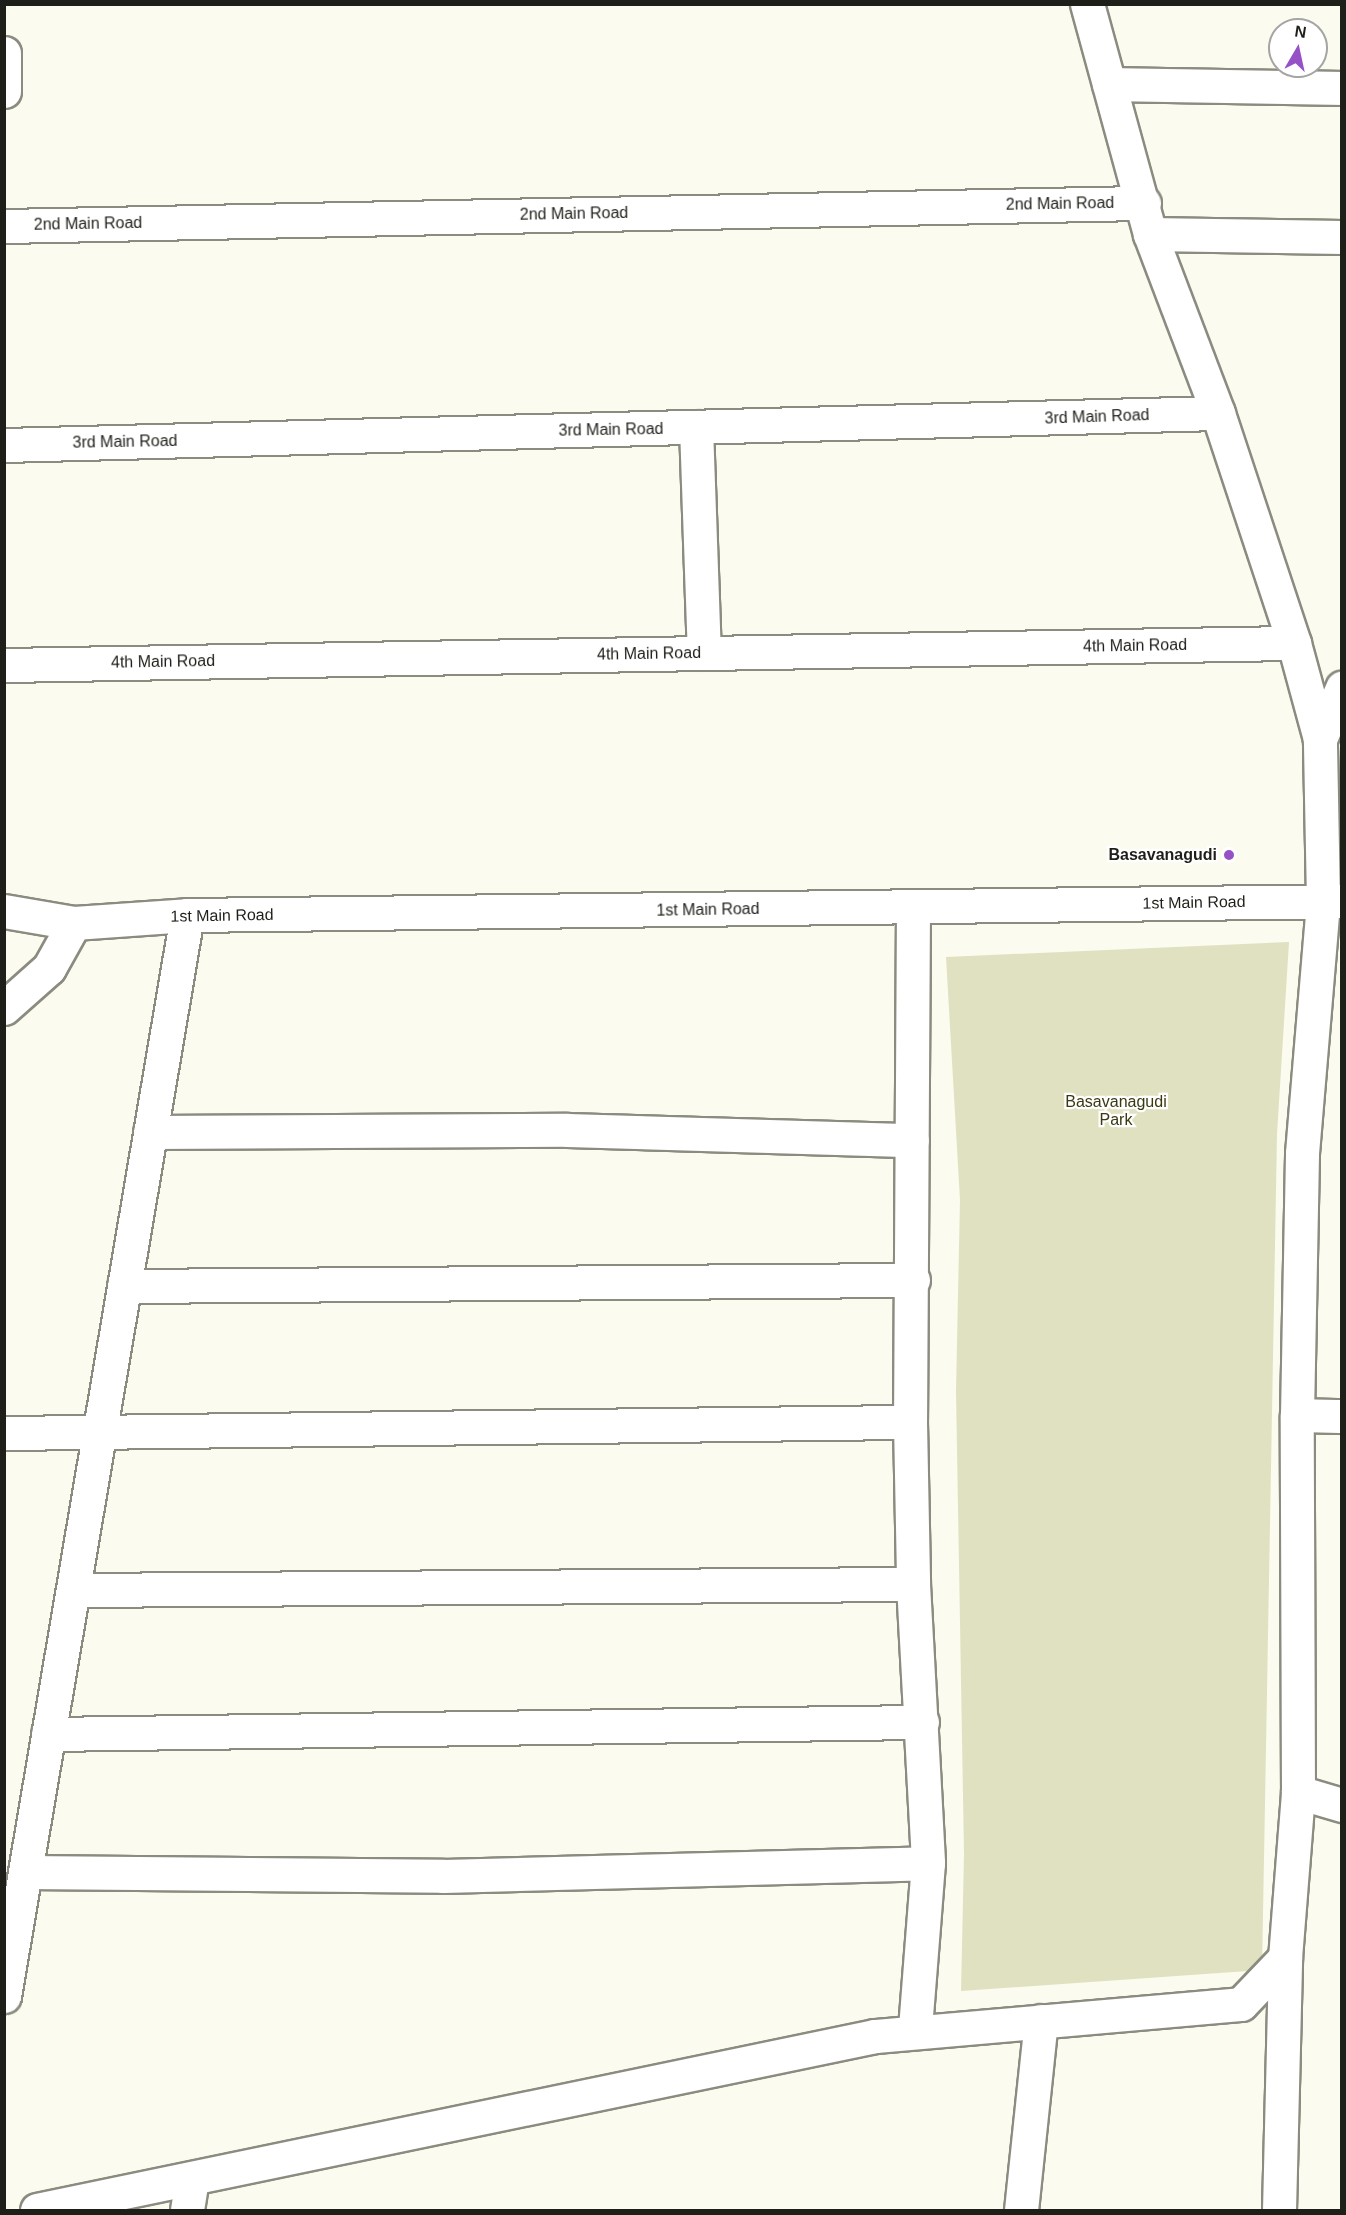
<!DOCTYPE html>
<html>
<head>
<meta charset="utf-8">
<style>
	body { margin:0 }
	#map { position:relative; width:1346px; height:2215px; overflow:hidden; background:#fbfbef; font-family:Helvetica,sans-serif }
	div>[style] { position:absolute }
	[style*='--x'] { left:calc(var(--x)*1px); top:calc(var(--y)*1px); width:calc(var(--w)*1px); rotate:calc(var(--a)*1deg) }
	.green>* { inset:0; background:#e0e1c1 }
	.roads { filter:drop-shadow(2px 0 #8b8b80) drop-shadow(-2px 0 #8b8b80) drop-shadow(0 2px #8b8b80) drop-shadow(0 -2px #8b8b80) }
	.minor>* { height:33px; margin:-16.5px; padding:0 16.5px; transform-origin:16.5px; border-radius:16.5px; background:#fff }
	.dots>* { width:16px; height:16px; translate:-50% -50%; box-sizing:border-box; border:3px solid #fff; border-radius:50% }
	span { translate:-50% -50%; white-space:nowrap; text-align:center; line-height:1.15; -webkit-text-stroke:4.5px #fff; paint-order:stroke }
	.street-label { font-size:16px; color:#1f1f1a }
	.poi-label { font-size:16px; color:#1f1f1a; font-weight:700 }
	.right { translate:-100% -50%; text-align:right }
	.park-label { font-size:16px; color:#3b3912 }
	.frame { position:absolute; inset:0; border:6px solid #1f1f1a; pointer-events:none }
	.north { position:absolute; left:1268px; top:18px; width:60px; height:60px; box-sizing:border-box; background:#fff; border:2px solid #a5a5a3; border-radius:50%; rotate:9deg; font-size:16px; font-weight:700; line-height:24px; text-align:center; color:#1f1f1a }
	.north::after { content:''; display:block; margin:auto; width:21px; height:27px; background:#9651c6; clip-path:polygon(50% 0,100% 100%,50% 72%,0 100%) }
</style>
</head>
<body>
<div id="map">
	<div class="green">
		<i style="clip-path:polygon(1289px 942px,1277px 1134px,1262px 1970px,961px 1991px,964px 1854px,956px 1391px,960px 1200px,946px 957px)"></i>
	</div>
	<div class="roads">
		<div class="minor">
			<i style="--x:4;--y:53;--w:38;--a:90"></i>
			<i style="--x:1109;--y:84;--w:233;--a:1"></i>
			<i style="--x:4;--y:226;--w:1140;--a:-1.16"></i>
			<i style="--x:1150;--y:234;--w:192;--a:0.9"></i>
			<i style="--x:696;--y:427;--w:226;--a:88"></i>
			<i style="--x:4;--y:445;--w:1214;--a:-1.51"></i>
			<i style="--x:4;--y:665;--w:1290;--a:-0.98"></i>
			<i style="--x:1320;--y:739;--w:56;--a:-66.7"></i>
			<i style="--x:913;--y:907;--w:515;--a:90.33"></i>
			<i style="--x:910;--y:1422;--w:162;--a:88.9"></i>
			<i style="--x:913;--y:1584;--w:279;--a:86.9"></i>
			<i style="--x:928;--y:1863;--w:168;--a:94.5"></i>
			<i style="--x:4;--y:911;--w:71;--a:9.7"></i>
			<i style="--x:74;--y:923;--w:113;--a:-4"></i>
			<i style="--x:187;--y:915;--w:1155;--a:-0.69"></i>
			<i style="--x:4;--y:1008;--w:60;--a:-41.6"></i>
			<i style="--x:49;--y:968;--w:51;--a:-60.9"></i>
			<i style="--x:150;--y:1132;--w:417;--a:-0.3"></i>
			<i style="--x:567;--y:1130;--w:345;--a:1.7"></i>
			<i style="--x:124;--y:1286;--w:789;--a:-0.44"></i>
			<i style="--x:1297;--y:1415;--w:45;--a:1.3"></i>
			<i style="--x:4;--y:1433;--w:906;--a:-0.7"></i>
			<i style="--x:73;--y:1590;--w:840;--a:-0.41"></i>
			<i style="--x:48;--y:1734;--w:874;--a:-0.79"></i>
			<i style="--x:1298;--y:1792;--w:46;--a:16.5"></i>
			<i style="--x:25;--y:1872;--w:418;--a:0.5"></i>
			<i style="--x:443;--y:1876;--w:485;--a:-1.5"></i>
			<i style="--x:4;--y:1996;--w:1096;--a:-80.39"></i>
			<i style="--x:37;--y:2210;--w:856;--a:-11.73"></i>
			<i style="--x:875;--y:2036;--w:367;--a:-5"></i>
			<i style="--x:1241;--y:2004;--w:64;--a:-46.3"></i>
			<i style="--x:1285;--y:1958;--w:167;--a:-85.5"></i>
			<i style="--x:1298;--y:1792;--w:377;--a:-90.2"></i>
			<i style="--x:1297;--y:1415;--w:262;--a:-88.9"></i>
			<i style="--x:1302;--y:1153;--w:253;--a:-85.2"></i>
			<i style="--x:1323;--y:901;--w:162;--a:-91.1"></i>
			<i style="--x:1320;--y:739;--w:99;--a:-105.2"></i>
			<i style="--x:1294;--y:643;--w:242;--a:-108.3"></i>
			<i style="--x:1218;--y:413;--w:191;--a:-110.8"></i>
			<i style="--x:1150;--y:234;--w:238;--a:-105.3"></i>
			<i style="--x:187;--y:2210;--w:32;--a:-81"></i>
			<i style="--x:1021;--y:2210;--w:190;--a:-84"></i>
			<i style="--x:1279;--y:2210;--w:252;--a:-88.6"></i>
		</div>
	</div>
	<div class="dots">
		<i style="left:1229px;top:855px;background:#9651c6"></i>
	</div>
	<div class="street-label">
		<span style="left:1060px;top:204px;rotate:-1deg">2nd Main Road</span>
		<span style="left:574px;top:214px;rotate:-1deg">2nd Main Road</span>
		<span style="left:88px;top:224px;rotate:-1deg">2nd Main Road</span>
		<span style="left:1097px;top:417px;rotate:-2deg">3rd Main Road</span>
		<span style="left:611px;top:430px;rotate:-1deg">3rd Main Road</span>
		<span style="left:125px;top:442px;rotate:-1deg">3rd Main Road</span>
		<span style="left:1135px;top:646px;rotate:-1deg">4th Main Road</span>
		<span style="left:649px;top:654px;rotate:-1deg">4th Main Road</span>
		<span style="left:163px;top:662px;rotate:-1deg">4th Main Road</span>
		<span style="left:1194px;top:903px;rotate:-1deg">1st Main Road</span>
		<span style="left:708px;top:910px;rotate:-1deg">1st Main Road</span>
		<span style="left:222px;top:916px;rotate:-1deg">1st Main Road</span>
	</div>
	<div class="poi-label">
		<span class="right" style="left:1217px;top:855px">Basavanagudi</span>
	</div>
	<div class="park-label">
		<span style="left:1116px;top:1111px">Basavanagudi<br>Park</span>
	</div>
	<div class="frame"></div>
	<div class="north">N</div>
</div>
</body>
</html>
